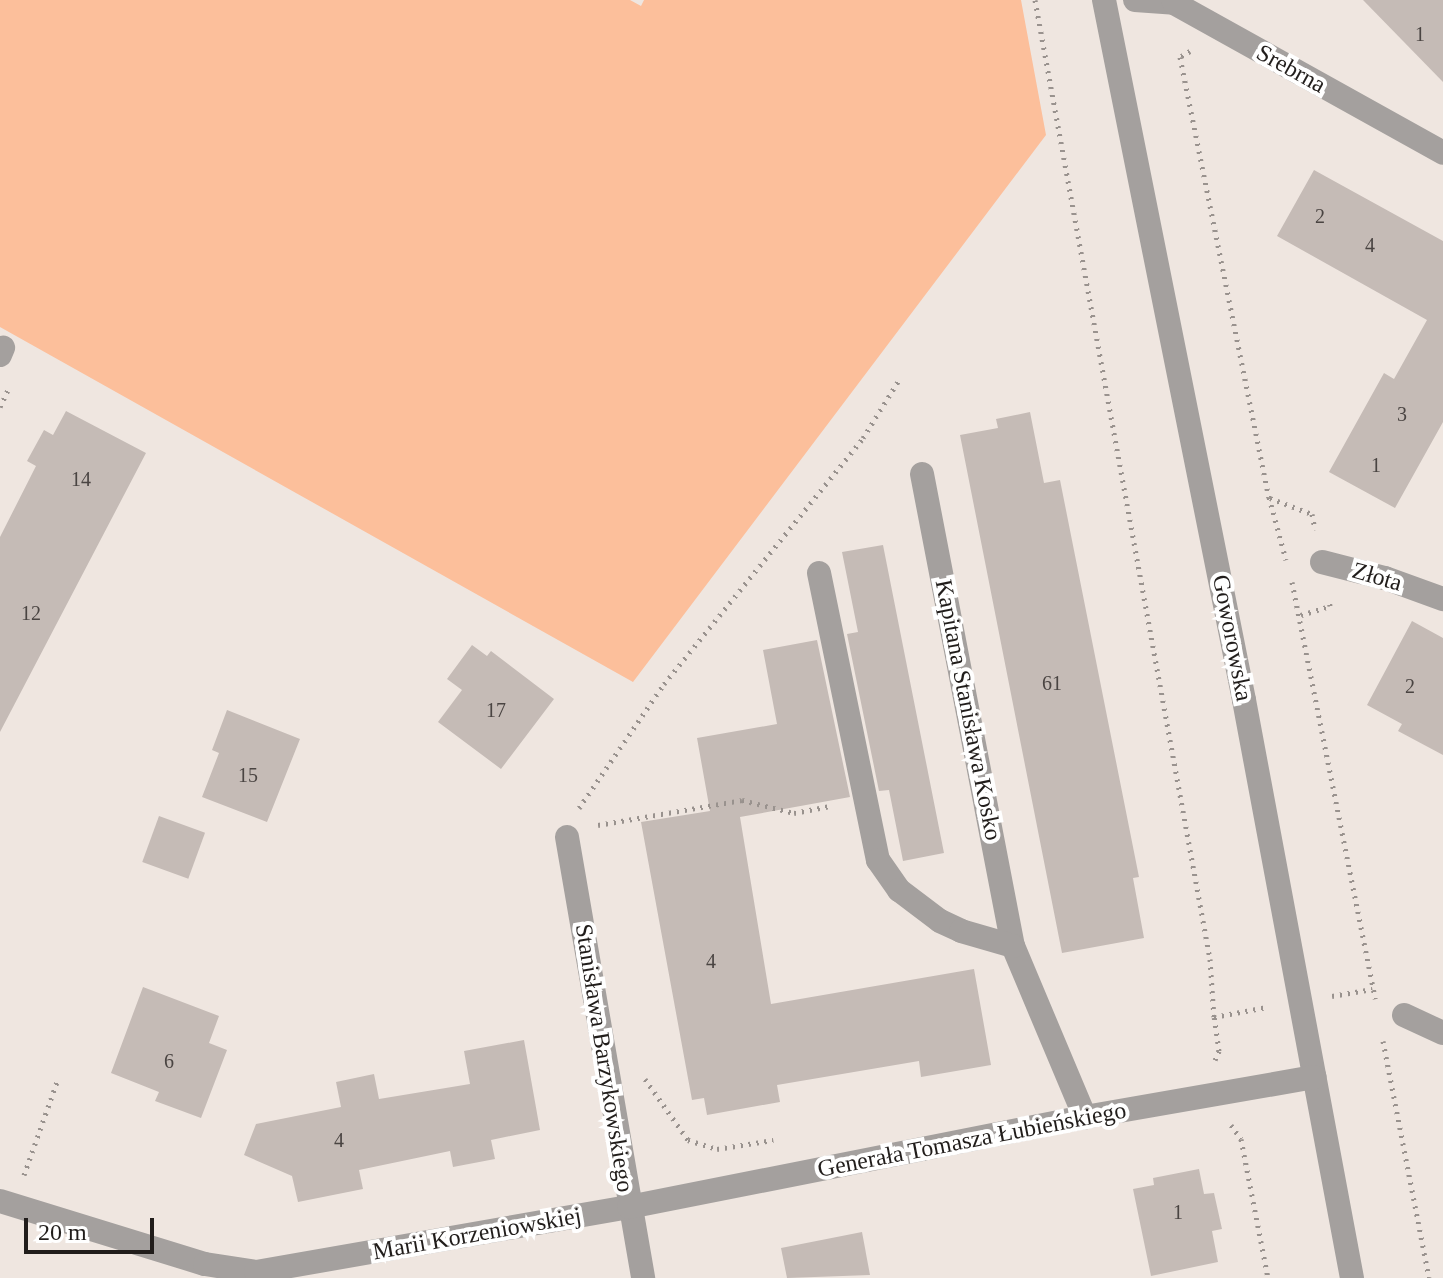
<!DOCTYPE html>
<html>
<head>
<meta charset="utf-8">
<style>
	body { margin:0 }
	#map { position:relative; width:1443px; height:1278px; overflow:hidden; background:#efe6e0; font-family:Georgia,serif }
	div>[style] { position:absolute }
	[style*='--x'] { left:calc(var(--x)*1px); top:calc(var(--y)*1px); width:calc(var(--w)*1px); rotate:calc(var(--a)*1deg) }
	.green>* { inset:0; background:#fcbf9b }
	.building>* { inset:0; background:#c5bbb6; transform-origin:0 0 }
	.path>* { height:5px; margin-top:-2.5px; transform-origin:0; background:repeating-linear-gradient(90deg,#99928e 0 2px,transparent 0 8px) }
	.minor>* { height:24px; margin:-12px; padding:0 12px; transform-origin:12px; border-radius:12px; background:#a4a09e }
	span { translate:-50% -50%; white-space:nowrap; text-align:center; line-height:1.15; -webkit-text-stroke:8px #fff; paint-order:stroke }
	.number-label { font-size:20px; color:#4a4442 }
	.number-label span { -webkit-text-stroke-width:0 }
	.street-label { font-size:24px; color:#211d1b }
	.scale { position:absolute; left:24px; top:1218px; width:130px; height:36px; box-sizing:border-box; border:4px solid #211d1b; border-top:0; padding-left:10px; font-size:24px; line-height:28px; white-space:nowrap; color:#211d1b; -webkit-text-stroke:6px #fff; paint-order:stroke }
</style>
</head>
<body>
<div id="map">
	<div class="green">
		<i style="clip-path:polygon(0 0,630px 0,641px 6px,644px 0,1021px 0,1046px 135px,633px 682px,0 327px)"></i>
	</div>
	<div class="building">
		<i style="clip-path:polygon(1363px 0,1443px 0,1443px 82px)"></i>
		<i style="clip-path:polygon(1314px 170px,1443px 241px,1443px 422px,1395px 508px,1329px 472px,1384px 373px,1394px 379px,1427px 320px,1277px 236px)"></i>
		<i style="clip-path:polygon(66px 411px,146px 453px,0 732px,0 537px,36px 466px,27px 461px,44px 430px,53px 435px)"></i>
		<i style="clip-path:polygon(1030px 412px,1044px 483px,1060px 480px,1139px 877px,1133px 878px,1144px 938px,1062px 953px,960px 435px,998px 428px,996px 419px)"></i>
		<i style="clip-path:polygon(883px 545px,944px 853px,903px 861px,889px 790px,879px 791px,847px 634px,858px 632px,842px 552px)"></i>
		<i style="clip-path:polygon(1412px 621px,1443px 638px,1443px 755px,1398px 731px,1402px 724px,1367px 705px)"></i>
		<i style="clip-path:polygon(817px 640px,850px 797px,740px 817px,771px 1004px,974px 969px,991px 1065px,921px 1077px,919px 1061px,777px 1085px,780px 1102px,707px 1115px,704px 1098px,692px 1100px,641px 822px,710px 811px,697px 738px,777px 724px,763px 650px)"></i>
		<i style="clip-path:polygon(472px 645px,487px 656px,491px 651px,554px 699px,501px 769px,438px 722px,462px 690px,447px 679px)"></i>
		<i style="clip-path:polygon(227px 710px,300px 739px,267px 822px,202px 797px,219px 753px,212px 750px)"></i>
		<i style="left:159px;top:816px;width:49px;height:49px;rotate:20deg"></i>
		<i style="clip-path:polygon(143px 987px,219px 1016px,209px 1043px,227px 1050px,201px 1118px,155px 1101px,159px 1092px,111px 1073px)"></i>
		<i style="clip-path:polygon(524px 1040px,540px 1130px,491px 1140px,495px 1159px,453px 1167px,450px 1151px,359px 1170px,363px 1189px,298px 1202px,292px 1176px,244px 1155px,256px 1124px,341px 1107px,336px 1082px,374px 1074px,379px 1099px,470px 1084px,464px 1051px)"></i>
		<i style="clip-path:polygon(1199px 1169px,1204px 1194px,1214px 1193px,1222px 1229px,1212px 1231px,1218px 1262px,1151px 1276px,1133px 1189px,1154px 1185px,1153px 1178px)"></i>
		<i style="clip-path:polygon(862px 1232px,870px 1275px,787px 1278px,781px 1248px)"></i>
	</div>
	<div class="path">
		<i style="--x:1035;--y:0;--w:975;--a:79.66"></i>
		<i style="--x:1210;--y:959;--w:58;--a:86.1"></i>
		<i style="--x:1190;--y:51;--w:12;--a:149"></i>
		<i style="--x:1180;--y:57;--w:449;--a:78.6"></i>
		<i style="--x:1269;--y:497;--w:65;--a:74.9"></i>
		<i style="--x:0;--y:407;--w:23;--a:-65"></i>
		<i style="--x:1270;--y:498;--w:45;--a:20.9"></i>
		<i style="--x:1312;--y:514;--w:16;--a:79"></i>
		<i style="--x:1292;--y:582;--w:425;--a:78.7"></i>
		<i style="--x:1301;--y:615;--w:30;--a:-17"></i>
		<i style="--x:1330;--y:606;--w:7;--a:-98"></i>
		<i style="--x:579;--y:808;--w:150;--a:-55.6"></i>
		<i style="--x:664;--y:684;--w:316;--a:-51"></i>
		<i style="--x:863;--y:438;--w:68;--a:-58.2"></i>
		<i style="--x:598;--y:825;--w:146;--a:-9.8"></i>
		<i style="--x:742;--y:800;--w:54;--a:14"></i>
		<i style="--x:794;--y:813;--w:38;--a:-11"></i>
		<i style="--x:1332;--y:996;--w:41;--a:-9.9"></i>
		<i style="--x:1383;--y:1041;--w:241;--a:79"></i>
		<i style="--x:1215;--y:1060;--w:10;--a:-66"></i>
		<i style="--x:1219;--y:1051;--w:34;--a:-98"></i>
		<i style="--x:1214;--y:1017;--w:54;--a:-10.7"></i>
		<i style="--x:645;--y:1079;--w:75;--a:54.8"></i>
		<i style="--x:688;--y:1140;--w:30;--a:17"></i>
		<i style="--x:717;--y:1149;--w:57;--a:-9.1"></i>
		<i style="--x:1231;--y:1125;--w:17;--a:54"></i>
		<i style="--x:1241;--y:1139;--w:142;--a:79"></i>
		<i style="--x:24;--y:1175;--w:102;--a:-70.5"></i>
	</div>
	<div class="minor">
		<i style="--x:1104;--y:0;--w:714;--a:78.69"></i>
		<i style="--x:1244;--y:700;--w:588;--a:79.42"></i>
		<i style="--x:1135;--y:0;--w:39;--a:4"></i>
		<i style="--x:1174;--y:3;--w:308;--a:29.1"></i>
		<i style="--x:0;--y:355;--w:8;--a:-67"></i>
		<i style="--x:922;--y:474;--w:481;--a:79.1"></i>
		<i style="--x:1013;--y:946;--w:186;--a:67.2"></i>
		<i style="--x:1322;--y:562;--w:65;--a:14.3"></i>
		<i style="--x:1385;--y:578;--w:62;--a:19.9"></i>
		<i style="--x:819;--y:573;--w:293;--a:78.4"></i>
		<i style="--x:878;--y:860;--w:37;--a:55"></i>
		<i style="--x:899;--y:890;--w:51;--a:37.1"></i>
		<i style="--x:940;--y:921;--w:23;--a:25"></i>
		<i style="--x:961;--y:931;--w:54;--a:16.1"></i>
		<i style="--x:567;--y:837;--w:448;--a:80.2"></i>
		<i style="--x:1404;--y:1015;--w:43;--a:24.8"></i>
		<i style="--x:0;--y:1201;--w:214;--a:17.1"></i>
		<i style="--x:205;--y:1264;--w:52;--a:8.9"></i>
		<i style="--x:256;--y:1272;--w:379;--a:-9.9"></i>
		<i style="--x:629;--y:1207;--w:465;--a:-11.2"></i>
		<i style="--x:1085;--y:1117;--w:233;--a:-9.9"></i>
	</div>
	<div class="number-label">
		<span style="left:1420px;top:34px">1</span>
		<span style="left:1320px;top:216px">2</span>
		<span style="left:1370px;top:245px">4</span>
		<span style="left:1402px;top:414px">3</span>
		<span style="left:1376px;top:465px">1</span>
		<span style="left:81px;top:479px">14</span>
		<span style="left:31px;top:613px">12</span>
		<span style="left:1052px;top:683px">61</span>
		<span style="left:1410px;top:686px">2</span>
		<span style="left:496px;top:710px">17</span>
		<span style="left:248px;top:775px">15</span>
		<span style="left:711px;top:961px">4</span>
		<span style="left:169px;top:1061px">6</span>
		<span style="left:339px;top:1140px">4</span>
		<span style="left:1178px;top:1212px">1</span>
	</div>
	<div class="street-label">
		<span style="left:1291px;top:69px;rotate:29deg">Srebrna</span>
		<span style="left:1377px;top:577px;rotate:16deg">Złota</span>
		<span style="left:1232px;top:638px;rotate:79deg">Goworowska</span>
		<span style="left:968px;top:710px;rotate:79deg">Kapitana Stanisława Kosko</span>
		<span style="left:604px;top:1058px;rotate:81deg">Stanisława Barzykowskiego</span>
		<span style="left:972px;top:1140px;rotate:-11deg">Generała Tomasza Łubieńskiego</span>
		<span style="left:477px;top:1234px;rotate:-10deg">Marii Korzeniowskiej</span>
	</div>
	<div class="scale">20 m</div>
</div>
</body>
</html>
